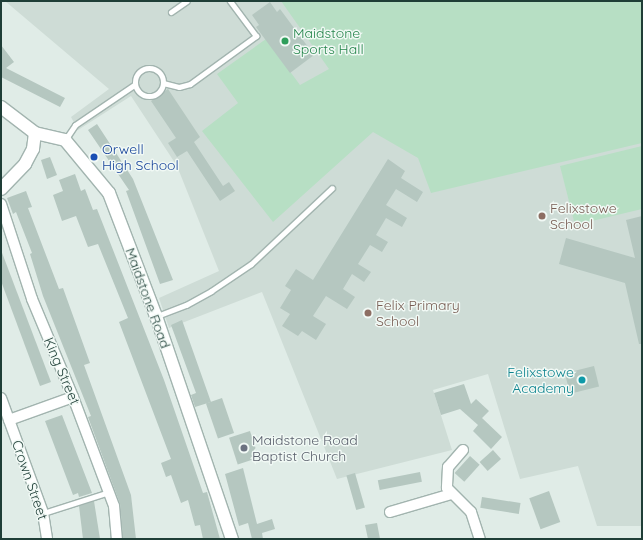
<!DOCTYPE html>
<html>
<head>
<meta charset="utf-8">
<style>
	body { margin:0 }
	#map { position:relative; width:643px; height:540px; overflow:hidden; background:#e0ece7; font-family:Quicksand,sans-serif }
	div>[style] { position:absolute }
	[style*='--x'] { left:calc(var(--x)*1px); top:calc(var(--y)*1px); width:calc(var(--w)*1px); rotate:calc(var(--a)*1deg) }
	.built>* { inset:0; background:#cedcd6 }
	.green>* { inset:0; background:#b7dfc4 }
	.building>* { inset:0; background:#b5c7c0; transform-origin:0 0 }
	.roads { filter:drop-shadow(1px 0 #a2b4af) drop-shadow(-1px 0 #a2b4af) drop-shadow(0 1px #a2b4af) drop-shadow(0 -1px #a2b4af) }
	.service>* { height:5px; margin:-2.5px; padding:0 2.5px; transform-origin:2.5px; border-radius:2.5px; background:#fff }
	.service>.ring { margin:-2.5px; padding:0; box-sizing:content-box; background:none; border:5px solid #fff; border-radius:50% }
	.minor>* { height:10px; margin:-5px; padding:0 5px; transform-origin:5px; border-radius:5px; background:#fff }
	.tertiary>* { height:12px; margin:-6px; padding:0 6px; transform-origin:6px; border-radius:6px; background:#fff }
	.dots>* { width:11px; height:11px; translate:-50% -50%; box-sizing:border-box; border:2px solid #f1f9f5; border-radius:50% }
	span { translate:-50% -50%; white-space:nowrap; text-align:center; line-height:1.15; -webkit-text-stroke:3px #f1f9f5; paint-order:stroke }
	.leisure-label { font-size:14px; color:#27864d }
	.left { translate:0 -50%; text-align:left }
	.transit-label { font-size:14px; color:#164399 }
	.education-label { font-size:14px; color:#785e54 }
	.street-label { font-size:14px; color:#1f3e37 }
	.culture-label { font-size:14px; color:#0d838f }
	.right { translate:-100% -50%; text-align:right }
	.worship-label { font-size:14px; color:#5b616d }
	.frame { position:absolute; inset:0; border:2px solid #1f3e37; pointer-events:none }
</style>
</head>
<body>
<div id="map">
	<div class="built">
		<i style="clip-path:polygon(5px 1px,642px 1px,642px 526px,597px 526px,578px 466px,520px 479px,488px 374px,433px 390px,452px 450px,337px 479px,262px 292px,169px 328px,159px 298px,219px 271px,177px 166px,131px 96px,78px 130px,71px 117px,109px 89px)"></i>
	</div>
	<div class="green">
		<i style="clip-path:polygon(281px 1px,642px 1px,642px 143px,431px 193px,418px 158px,373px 132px,273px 222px,202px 131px,238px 103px,217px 74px,266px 39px,300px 85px,329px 69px)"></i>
		<i style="clip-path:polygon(642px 146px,642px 209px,575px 225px,560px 166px)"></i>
	</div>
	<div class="building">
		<i style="clip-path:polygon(270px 2px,277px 12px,280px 9px,314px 55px,290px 73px,256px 27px,259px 25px,252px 15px)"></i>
		<i style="clip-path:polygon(1px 45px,14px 62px,6px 68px,65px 98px,60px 107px,1px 77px)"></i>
		<i style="clip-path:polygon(168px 89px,200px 137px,194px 142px,223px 186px,229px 182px,235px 191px,220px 201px,187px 151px,177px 157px,168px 143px,176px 138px,151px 101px)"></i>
		<i style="clip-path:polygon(97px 124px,133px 179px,173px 280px,160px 284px,126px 191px,129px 190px,88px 130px)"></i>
		<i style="clip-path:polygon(50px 157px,57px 175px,47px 179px,41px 160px)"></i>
		<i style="clip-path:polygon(388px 159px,405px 171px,401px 178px,423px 192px,417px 202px,396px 189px,386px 205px,407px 218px,402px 227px,386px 218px,376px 235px,388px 242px,382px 252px,370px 245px,358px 264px,371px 272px,364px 282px,352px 274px,343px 289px,355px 297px,347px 309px,326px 296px,313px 316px,326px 324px,316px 340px,302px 331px,298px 336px,282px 326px,290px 314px,280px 308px,291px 290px,285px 286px,296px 269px,313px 280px)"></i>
		<i style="clip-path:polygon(75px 174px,81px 191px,85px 189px,93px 210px,97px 209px,164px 380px,203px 493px,207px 492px,220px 539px,203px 539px,200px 525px,195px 526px,188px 500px,181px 503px,171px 475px,166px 477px,161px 463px,171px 459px,119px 322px,128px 318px,98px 244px,88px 247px,76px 216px,62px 221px,53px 195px,63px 191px,59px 180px)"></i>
		<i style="clip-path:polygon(26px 191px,32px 207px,28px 208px,59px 289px,63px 288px,90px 363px,84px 365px,131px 495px,136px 539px,123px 539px,120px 504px,88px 417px,91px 416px,43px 296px,30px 254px,32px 253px,16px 212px,13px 214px,7px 198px)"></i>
		<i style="clip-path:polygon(642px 216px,642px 344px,639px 344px,625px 283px,559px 264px,566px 238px,635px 258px,626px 220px)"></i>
		<i style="clip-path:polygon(1px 250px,51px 382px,40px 386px,1px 281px)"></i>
		<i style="clip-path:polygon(182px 320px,211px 402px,195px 407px,191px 395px,196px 393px,171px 325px)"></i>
		<i style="left:594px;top:366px;width:21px;height:30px;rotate:76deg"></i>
		<i style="clip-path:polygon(464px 384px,471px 404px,476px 399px,489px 411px,482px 418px,502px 437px,491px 449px,473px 431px,478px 425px,460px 409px,441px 415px,434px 393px)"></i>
		<i style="left:222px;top:398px;width:37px;height:17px;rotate:71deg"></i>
		<i style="clip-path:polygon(62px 415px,92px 493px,79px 497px,78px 493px,73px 495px,45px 421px)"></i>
		<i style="left:250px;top:431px;width:28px;height:22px;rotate:72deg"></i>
		<i style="left:493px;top:450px;width:12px;height:18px;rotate:48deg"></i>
		<i style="left:470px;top:456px;width:13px;height:23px;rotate:42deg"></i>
		<i style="clip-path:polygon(243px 468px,257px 524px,272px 519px,275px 529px,262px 533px,263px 539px,252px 539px,248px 523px,239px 526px,225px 474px)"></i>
		<i style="left:420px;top:472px;width:10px;height:43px;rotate:79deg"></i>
		<i style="left:355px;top:473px;width:36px;height:9px;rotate:74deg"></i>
		<i style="left:549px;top:491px;width:33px;height:21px;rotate:70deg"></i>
		<i style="left:482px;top:497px;width:39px;height:11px;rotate:9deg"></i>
		<i style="clip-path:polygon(94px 501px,100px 539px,83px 539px,79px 506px)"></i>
		<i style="clip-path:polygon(377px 523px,380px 539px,368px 539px,365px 525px)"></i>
	</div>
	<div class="roads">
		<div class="service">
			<i style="--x:171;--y:12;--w:19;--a:-35"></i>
			<i class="ring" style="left:135px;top:68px;width:23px;height:23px"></i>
			<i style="--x:163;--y:83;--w:16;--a:14"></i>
			<i style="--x:179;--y:87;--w:11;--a:-15"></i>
			<i style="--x:190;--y:84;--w:82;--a:-36"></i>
			<i style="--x:256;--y:36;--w:44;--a:-126.6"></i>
			<i style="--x:65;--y:140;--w:18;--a:-56"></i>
			<i style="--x:75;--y:125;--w:71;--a:-34.1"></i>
			<i style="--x:157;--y:316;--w:31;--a:-21"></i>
			<i style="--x:186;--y:305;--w:29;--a:-29"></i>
			<i style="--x:211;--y:291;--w:48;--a:-34"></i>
			<i style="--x:251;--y:264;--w:111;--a:-43.2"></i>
			<i style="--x:43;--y:513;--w:69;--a:-17.7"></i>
		</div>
		<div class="minor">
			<i style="--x:1;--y:204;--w:100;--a:71.9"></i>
			<i style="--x:32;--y:299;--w:106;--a:67.3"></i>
			<i style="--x:73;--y:397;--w:116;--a:69.4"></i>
			<i style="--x:114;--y:506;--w:33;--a:85"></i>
			<i style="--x:1;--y:398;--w:122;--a:69.9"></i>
			<i style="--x:43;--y:513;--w:26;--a:81"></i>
			<i style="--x:9;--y:420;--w:68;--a:-19.8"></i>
			<i style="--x:463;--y:450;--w:23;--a:131"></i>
			<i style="--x:448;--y:467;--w:21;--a:93"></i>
			<i style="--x:447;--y:488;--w:34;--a:45"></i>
			<i style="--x:471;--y:512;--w:28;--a:72"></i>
			<i style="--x:390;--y:512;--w:64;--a:-16.4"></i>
		</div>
		<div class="tertiary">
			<i style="--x:1;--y:107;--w:43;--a:37.4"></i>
			<i style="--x:35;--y:133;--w:31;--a:13"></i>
			<i style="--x:65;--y:140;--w:69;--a:50.3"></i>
			<i style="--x:109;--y:193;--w:132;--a:69.1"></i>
			<i style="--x:156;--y:316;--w:236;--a:71.2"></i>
			<i style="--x:1;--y:189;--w:35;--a:-46"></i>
			<i style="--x:25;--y:164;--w:17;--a:-62"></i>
			<i style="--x:33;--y:149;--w:16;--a:-83"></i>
		</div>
	</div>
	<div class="dots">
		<i style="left:285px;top:41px;background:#2e9e5b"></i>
		<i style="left:94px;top:157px;background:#1a4fb4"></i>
		<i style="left:542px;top:216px;background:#8d6e63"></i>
		<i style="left:368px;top:313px;background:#8d6e63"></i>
		<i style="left:582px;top:380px;background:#0f9aa8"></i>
		<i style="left:244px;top:448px;background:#6b7280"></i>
	</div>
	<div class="leisure-label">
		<span class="left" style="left:293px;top:41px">Maidstone<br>Sports Hall</span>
	</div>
	<div class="transit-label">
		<span class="left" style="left:102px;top:157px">Orwell<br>High School</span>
	</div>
	<div class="education-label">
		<span class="left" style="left:550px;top:216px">Felixstowe<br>School</span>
		<span class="left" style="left:376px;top:313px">Felix Primary<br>School</span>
	</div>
	<div class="street-label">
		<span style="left:148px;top:298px;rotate:70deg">Maidstone Road</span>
		<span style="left:62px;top:371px;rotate:67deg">King Street</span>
		<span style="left:30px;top:480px;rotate:71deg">Crown Street</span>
	</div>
	<div class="culture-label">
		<span class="right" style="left:574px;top:380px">Felixstowe<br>Academy</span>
	</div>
	<div class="worship-label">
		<span class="left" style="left:252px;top:448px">Maidstone Road<br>Baptist Church</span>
	</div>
	<div class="frame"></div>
</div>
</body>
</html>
